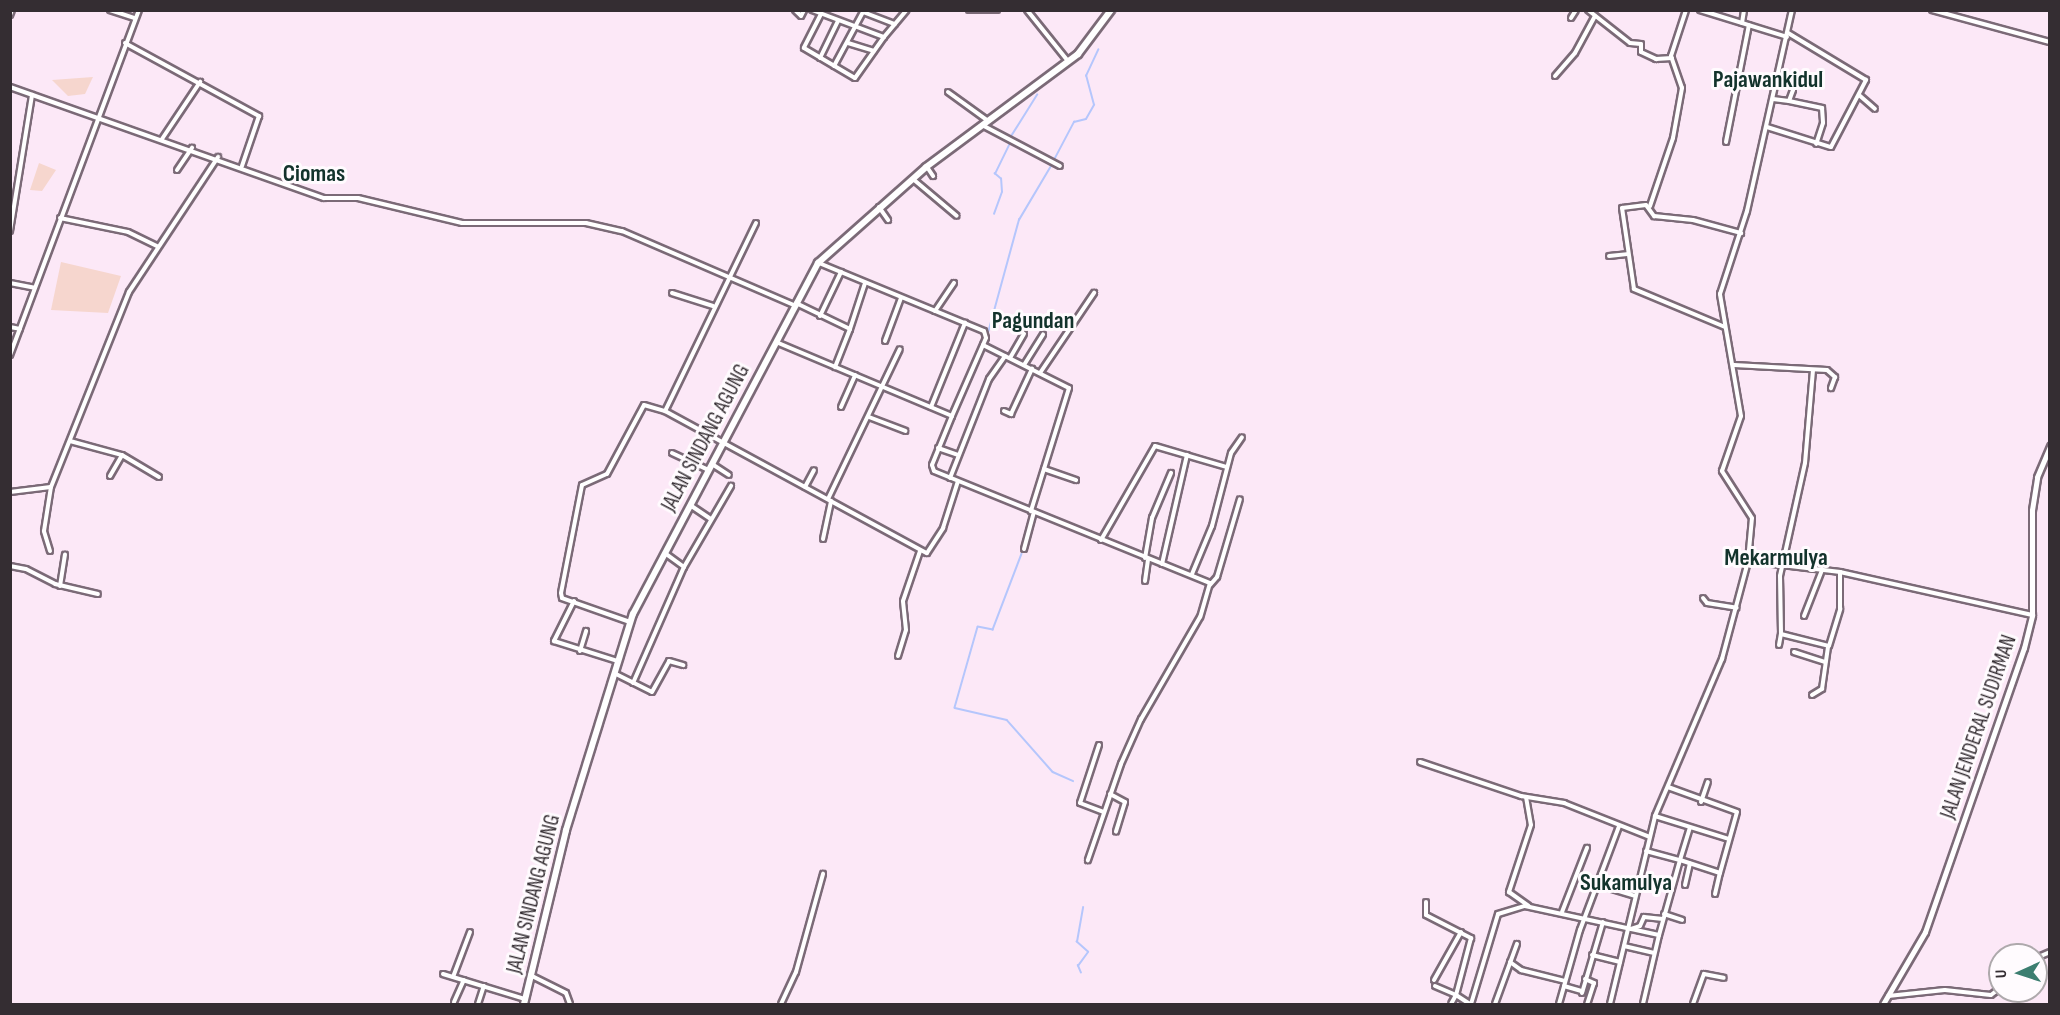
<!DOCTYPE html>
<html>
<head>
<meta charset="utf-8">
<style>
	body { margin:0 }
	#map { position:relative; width:2060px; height:1015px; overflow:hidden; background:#fce8f7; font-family:"Sofia Sans Condensed",sans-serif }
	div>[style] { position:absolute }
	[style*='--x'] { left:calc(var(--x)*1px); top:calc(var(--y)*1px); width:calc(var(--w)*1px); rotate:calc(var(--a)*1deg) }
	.green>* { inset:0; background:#f6d6ce }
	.stream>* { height:1.5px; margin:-0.75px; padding:0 0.75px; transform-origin:0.75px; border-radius:0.75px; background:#b5c6fc }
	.roads { filter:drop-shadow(2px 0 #7b6a77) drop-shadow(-2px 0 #7b6a77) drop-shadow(0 2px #7b6a77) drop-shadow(0 -2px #7b6a77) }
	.minor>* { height:4px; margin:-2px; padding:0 2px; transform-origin:2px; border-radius:2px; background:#fff }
	.secondary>* { height:5px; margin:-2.5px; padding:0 2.5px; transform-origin:2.5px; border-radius:2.5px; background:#fff }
	.primary>* { height:6px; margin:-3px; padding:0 3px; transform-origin:3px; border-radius:3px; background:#fff }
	span { translate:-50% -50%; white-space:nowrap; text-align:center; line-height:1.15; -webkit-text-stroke:6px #fffbfe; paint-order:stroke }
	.street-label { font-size:21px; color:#342d32 }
	.quarter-label { font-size:24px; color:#13332c; font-weight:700 }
	.frame { position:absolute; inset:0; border:12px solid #342d32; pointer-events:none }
	.north { position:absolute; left:1988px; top:943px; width:60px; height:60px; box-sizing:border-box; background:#fffbfe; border:2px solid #aea9ac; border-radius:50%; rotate:267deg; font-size:16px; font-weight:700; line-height:24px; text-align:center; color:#342d32 }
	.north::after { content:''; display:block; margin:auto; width:21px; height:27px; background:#3c7e70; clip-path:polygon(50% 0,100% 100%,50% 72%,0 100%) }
</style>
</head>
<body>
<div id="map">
	<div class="green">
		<i style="clip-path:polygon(93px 77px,85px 94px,68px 96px,52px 80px)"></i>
		<i style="clip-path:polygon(39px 163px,56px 170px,42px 191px,30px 190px)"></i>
		<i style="clip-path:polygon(61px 262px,121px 276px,108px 313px,51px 310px)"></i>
	</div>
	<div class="stream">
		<i style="--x:1010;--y:138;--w:51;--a:-57.9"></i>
		<i style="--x:1054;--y:160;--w:43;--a:-62.2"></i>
		<i style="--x:1074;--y:122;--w:12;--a:-14"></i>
		<i style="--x:1086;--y:119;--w:16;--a:-60"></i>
		<i style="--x:1094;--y:105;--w:30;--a:-105"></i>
		<i style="--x:1086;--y:76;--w:29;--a:-65"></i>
		<i style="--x:994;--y:214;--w:23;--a:-70"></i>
		<i style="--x:1002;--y:192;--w:13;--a:-94"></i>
		<i style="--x:1001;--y:179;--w:8;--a:-140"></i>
		<i style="--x:995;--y:174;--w:34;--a:-64"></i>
		<i style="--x:985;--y:344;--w:129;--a:-74.7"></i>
		<i style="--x:1019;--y:220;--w:63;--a:-59.3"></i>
		<i style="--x:943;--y:448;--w:67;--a:-69.1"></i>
		<i style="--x:1022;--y:554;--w:81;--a:110.9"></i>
		<i style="--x:993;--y:630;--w:15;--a:-169"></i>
		<i style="--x:978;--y:627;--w:84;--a:105.9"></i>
		<i style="--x:955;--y:708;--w:53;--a:13"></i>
		<i style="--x:1007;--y:720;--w:69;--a:48.5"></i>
		<i style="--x:1053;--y:772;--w:22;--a:24"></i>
		<i style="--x:1081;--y:973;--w:8;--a:-113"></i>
		<i style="--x:1078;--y:966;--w:17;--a:-54"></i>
		<i style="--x:1088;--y:952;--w:15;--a:-138"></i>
		<i style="--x:1077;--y:942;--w:35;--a:-80"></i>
	</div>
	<div class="roads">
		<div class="minor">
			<i style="--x:110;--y:10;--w:26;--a:18"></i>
			<i style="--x:795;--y:10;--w:8;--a:45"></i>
			<i style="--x:801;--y:16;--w:7;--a:-63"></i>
			<i style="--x:812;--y:10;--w:77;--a:20.6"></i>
			<i style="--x:884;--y:37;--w:35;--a:-50"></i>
			<i style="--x:969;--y:10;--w:28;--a:0"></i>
			<i style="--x:1027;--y:10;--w:65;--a:51.2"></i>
			<i style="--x:1588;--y:10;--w:53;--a:38.2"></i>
			<i style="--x:1630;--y:43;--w:11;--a:5"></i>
			<i style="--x:1641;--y:44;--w:8;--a:90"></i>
			<i style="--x:1641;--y:52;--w:17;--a:25"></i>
			<i style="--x:1656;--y:59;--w:16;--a:-4"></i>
			<i style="--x:1700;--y:10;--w:91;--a:17.2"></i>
			<i style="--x:1932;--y:10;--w:122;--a:15.2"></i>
			<i style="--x:863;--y:12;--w:34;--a:21"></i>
			<i style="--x:821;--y:14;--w:38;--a:117"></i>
			<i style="--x:804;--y:48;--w:59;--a:30.5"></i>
			<i style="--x:855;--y:78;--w:50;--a:-54.7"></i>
			<i style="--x:10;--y:15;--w:5;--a:-68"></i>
			<i style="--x:1571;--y:18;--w:9;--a:-58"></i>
			<i style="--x:1742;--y:23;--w:13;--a:-81"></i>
			<i style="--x:125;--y:43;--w:153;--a:28.6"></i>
			<i style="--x:259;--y:116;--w:53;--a:108.8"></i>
			<i style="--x:848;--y:43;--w:27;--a:17"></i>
			<i style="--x:820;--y:58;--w:41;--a:-64.1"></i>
			<i style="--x:834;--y:66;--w:64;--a:-61.8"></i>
			<i style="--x:1555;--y:76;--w:30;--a:-49"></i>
			<i style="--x:1575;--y:53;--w:42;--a:-61.6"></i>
			<i style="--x:10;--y:87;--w:333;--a:19.5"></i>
			<i style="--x:324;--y:198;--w:34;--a:0"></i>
			<i style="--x:358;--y:198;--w:107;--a:13.5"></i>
			<i style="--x:462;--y:223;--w:124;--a:0"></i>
			<i style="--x:586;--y:223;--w:37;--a:13"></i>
			<i style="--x:622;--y:231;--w:187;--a:23.3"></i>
			<i style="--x:948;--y:92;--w:48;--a:35.7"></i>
			<i style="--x:1859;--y:95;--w:21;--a:41"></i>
			<i style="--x:1773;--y:99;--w:16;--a:7"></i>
			<i style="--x:1789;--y:101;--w:12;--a:-70"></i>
			<i style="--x:1793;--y:90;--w:5;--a:-101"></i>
			<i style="--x:1792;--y:85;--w:16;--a:-162"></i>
			<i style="--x:1789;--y:101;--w:34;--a:12"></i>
			<i style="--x:1822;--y:108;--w:15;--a:86"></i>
			<i style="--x:1823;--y:123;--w:22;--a:108"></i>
			<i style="--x:982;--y:125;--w:88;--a:27.7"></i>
			<i style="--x:1767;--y:127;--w:67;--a:17.4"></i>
			<i style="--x:1831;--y:147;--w:76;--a:-62.4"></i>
			<i style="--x:1866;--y:80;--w:91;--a:-148.9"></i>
			<i style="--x:162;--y:139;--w:69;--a:-56.3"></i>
			<i style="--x:1726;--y:142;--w:119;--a:-78.9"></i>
			<i style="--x:927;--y:167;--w:11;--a:56"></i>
			<i style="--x:177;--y:170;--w:27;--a:-56"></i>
			<i style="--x:913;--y:179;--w:57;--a:40.1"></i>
			<i style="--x:1650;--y:206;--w:72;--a:-71.3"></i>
			<i style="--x:1673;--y:138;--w:51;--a:-79.8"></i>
			<i style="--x:1682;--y:88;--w:34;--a:-109"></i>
			<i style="--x:1671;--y:56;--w:48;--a:-71.9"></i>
			<i style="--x:879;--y:207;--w:16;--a:55"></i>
			<i style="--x:60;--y:218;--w:69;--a:11.6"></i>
			<i style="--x:128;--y:232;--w:32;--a:26"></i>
			<i style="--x:756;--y:223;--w:209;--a:115.8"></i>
			<i style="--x:665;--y:411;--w:298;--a:28.5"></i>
			<i style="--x:927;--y:553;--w:30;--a:-57"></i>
			<i style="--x:943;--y:528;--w:49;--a:-72.3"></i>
			<i style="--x:10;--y:231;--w:138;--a:-80.8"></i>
			<i style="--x:1609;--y:256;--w:18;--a:-6"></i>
			<i style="--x:819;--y:263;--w:178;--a:22.4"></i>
			<i style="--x:984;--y:331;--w:7;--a:74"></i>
			<i style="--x:986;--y:338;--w:85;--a:113.6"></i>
			<i style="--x:10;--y:283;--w:25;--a:11"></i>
			<i style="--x:672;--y:293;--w:43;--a:17.6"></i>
			<i style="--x:796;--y:303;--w:60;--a:25.7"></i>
			<i style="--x:850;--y:329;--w:41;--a:111.5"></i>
			<i style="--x:935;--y:311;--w:34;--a:-56"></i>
			<i style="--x:820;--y:316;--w:49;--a:-64.5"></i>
			<i style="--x:10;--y:327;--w:10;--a:11"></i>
			<i style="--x:1725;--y:327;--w:99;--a:-157.3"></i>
			<i style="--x:1634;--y:289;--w:82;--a:-98.4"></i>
			<i style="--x:1622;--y:208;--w:24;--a:-7"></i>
			<i style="--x:1646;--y:205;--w:14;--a:54"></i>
			<i style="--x:1654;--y:216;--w:39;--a:6"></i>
			<i style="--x:1693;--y:220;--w:50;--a:15.2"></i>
			<i style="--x:850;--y:329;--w:48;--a:-71.9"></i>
			<i style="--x:885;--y:341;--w:46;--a:-69.6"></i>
			<i style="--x:776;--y:342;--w:191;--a:22.8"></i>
			<i style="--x:952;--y:416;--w:53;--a:112.2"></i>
			<i style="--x:932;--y:465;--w:6;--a:72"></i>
			<i style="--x:934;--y:471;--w:298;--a:22.1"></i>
			<i style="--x:1210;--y:583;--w:35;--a:106"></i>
			<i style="--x:1200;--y:617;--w:118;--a:120"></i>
			<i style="--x:1141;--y:719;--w:49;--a:114"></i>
			<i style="--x:1121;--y:764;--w:102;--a:109"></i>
			<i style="--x:983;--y:345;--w:96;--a:26.6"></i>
			<i style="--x:1069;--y:388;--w:129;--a:107.2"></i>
			<i style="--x:10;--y:355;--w:368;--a:-69.5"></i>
			<i style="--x:1010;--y:358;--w:28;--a:-60"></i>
			<i style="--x:1024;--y:365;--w:36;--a:-58"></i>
			<i style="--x:1734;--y:365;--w:93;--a:3.1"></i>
			<i style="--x:1827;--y:370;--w:11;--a:41"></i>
			<i style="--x:1835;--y:377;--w:12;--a:110"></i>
			<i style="--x:1813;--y:370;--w:93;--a:94.9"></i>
			<i style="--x:1805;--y:463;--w:116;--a:102.5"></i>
			<i style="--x:1780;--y:576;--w:58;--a:89"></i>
			<i style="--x:1781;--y:634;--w:49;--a:14"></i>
			<i style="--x:1829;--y:646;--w:39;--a:-73"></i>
			<i style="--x:1840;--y:609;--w:37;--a:-90"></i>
			<i style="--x:1040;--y:373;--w:97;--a:-56"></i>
			<i style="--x:841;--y:407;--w:35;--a:-66"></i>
			<i style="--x:931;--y:407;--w:91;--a:-68"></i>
			<i style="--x:1004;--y:411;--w:8;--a:23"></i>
			<i style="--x:1011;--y:414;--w:50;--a:-65"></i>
			<i style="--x:869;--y:417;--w:39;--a:21"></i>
			<i style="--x:70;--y:441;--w:54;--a:15.1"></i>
			<i style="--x:122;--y:455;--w:43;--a:30.7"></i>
			<i style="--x:938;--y:448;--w:21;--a:19"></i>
			<i style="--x:672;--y:453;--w:40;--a:25"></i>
			<i style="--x:712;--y:464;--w:20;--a:33"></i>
			<i style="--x:1044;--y:469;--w:34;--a:19"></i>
			<i style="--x:110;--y:476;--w:24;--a:-60"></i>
			<i style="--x:950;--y:478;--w:106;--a:-68.5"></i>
			<i style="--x:989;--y:379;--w:28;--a:-55"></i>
			<i style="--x:805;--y:487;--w:19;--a:-62"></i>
			<i style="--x:10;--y:492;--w:41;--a:-7"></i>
			<i style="--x:51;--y:487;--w:210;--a:-68.2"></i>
			<i style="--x:129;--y:292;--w:162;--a:-56.6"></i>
			<i style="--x:828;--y:499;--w:166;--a:-64.4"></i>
			<i style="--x:690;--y:505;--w:25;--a:34"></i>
			<i style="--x:823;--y:539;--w:39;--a:-78"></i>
			<i style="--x:1101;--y:540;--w:108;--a:-60.1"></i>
			<i style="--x:1155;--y:446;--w:75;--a:16.3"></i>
			<i style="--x:1024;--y:549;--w:38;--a:-75"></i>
			<i style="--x:50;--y:551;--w:21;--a:-107"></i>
			<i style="--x:44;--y:531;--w:45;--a:-81"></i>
			<i style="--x:1145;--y:558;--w:41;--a:-80.1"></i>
			<i style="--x:1152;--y:518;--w:49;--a:-67.1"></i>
			<i style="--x:1748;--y:561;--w:93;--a:6.8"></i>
			<i style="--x:1840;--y:572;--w:197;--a:12.6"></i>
			<i style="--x:1162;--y:564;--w:112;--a:-77.1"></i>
			<i style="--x:10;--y:566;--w:16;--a:11"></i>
			<i style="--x:26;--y:569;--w:33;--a:27"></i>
			<i style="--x:55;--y:584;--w:44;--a:13.1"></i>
			<i style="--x:684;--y:567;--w:94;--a:-59.9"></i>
			<i style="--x:1192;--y:574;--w:52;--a:-67.4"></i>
			<i style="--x:1212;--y:526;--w:75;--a:-75.4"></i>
			<i style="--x:1231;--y:453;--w:19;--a:-55"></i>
			<i style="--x:1145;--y:581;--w:21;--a:-82"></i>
			<i style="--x:1210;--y:585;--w:11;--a:-49"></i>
			<i style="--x:1217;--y:577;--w:81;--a:-73.6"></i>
			<i style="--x:60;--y:586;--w:32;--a:-81"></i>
			<i style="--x:1703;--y:598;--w:6;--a:51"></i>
			<i style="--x:1707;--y:603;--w:30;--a:9"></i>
			<i style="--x:574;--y:601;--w:45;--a:116.6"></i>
			<i style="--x:554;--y:641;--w:67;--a:17.4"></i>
			<i style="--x:1804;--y:616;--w:49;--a:-68.6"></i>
			<i style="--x:630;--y:622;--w:72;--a:-160.6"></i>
			<i style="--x:562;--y:598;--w:5;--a:-101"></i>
			<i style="--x:561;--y:593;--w:110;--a:-79"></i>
			<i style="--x:582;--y:485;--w:27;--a:-24"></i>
			<i style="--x:607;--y:474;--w:78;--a:-61.8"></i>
			<i style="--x:644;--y:405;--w:22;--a:16"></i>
			<i style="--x:1779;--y:645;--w:11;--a:-80"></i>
			<i style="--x:580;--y:651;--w:21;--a:-73"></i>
			<i style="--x:1794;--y:652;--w:33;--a:18"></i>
			<i style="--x:898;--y:656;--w:27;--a:-73"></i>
			<i style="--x:906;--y:630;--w:29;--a:-96"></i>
			<i style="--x:903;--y:601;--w:53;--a:-71.2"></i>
			<i style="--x:614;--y:673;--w:42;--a:26.6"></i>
			<i style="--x:652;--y:692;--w:35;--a:-61"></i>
			<i style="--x:669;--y:661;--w:15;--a:16"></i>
			<i style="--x:633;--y:683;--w:127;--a:-66.3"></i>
			<i style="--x:684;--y:567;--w:24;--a:-144"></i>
			<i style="--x:1812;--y:695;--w:12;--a:-31"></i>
			<i style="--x:1822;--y:689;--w:42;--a:-81.9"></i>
			<i style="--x:1099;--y:745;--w:61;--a:108.1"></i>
			<i style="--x:1080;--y:803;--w:25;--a:21"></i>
			<i style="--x:1420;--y:762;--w:107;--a:18.6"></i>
			<i style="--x:1521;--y:796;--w:44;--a:9.2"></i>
			<i style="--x:1564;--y:803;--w:92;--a:21.6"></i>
			<i style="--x:1668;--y:787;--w:73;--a:19.9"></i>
			<i style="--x:1737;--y:812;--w:63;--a:105.6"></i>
			<i style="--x:1720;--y:873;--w:42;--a:-162"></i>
			<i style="--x:1680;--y:860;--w:34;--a:-73"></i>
			<i style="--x:1110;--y:794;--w:17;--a:28"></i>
			<i style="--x:1125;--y:802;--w:31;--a:107"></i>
			<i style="--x:1526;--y:797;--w:28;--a:80"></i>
			<i style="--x:1531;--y:825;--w:71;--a:108.2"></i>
			<i style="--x:1509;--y:892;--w:24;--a:35"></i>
			<i style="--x:1701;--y:802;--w:21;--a:-71"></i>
			<i style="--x:1655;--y:816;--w:77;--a:17.3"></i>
			<i style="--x:1646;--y:851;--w:35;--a:15"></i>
			<i style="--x:1680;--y:860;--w:78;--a:105.6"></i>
			<i style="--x:1685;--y:885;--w:22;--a:-77"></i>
			<i style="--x:1609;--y:888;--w:27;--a:17"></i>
			<i style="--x:1715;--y:894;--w:22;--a:-77"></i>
			<i style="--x:1426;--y:902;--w:13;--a:90"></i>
			<i style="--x:1426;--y:915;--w:51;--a:27.1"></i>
			<i style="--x:1471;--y:938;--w:59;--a:104.7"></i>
			<i style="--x:1456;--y:995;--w:17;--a:33"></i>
			<i style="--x:1562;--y:912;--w:69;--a:-68.7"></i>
			<i style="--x:1664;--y:914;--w:19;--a:18"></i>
			<i style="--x:1631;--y:929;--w:9;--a:-18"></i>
			<i style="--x:1640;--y:926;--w:10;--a:-66"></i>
			<i style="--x:1644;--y:917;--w:19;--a:6"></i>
			<i style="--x:1624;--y:946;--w:31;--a:13"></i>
			<i style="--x:1592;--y:955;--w:29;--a:14"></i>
			<i style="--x:2036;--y:958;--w:15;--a:-23"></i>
			<i style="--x:1510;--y:962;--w:14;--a:36"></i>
			<i style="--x:1521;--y:970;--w:45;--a:14"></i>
			<i style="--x:443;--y:974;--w:86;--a:17"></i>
			<i style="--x:530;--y:975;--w:40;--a:26.6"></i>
			<i style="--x:566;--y:993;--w:12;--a:70"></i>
			<i style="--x:453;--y:977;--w:48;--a:-69.3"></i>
			<i style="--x:1585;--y:979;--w:10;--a:24"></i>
			<i style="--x:1594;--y:983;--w:22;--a:108"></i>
			<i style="--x:1434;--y:980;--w:55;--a:-60.6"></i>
			<i style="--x:1435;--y:986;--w:23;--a:23"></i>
			<i style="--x:1456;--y:995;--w:10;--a:119"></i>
			<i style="--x:1564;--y:986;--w:19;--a:16"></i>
			<i style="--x:1582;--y:993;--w:74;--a:-73.5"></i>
			<i style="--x:1888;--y:996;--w:57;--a:-6"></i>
			<i style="--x:1945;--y:990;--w:46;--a:6.2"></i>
			<i style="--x:1991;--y:995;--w:11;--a:-38"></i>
			<i style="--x:454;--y:1002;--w:24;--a:-66"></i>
			<i style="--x:478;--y:1004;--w:19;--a:-72"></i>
			<i style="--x:781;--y:1004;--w:35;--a:-65"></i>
			<i style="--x:796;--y:972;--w:102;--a:-74.6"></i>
			<i style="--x:1471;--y:1004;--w:94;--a:-73.3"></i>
			<i style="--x:1498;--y:914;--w:28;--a:-17"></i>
			<i style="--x:1525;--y:906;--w:137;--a:12.2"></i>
			<i style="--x:1659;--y:935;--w:71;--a:103.1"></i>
			<i style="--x:1495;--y:1004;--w:64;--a:-69.9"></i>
			<i style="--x:1559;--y:1004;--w:77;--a:-74.2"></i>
			<i style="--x:1580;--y:930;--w:111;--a:-69.4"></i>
			<i style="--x:1610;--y:1004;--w:193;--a:-76.5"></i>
			<i style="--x:1655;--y:816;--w:171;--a:-66.9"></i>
			<i style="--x:1722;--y:659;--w:101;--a:-75.1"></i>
			<i style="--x:1748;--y:561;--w:43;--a:-84.7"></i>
			<i style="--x:1752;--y:518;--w:56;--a:-122.6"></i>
			<i style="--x:1722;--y:471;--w:58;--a:-70.9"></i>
			<i style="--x:1741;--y:416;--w:124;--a:-99.8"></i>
			<i style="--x:1720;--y:294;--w:87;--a:-72"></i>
			<i style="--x:1747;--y:211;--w:206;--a:-77.4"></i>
			<i style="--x:1693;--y:1004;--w:32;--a:-70"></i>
			<i style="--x:1704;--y:974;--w:20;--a:11"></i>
		</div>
		<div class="secondary">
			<i style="--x:1883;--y:1004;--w:83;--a:-59.7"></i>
			<i style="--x:1925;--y:932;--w:301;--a:-70.8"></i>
			<i style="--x:2024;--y:648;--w:34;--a:-76"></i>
			<i style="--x:2032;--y:615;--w:105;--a:-90"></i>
			<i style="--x:2032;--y:510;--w:33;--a:-81"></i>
			<i style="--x:2037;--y:477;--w:34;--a:-67"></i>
		</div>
		<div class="primary">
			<i style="--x:524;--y:1004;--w:179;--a:-76.4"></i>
			<i style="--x:566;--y:830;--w:226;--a:-72.8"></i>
			<i style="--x:633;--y:614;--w:397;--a:-62.2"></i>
			<i style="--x:818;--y:263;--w:144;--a:-41.6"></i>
			<i style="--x:926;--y:167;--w:189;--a:-36.6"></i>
			<i style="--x:1078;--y:54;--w:55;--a:-53.1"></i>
		</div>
	</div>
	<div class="street-label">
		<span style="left:706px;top:438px;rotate:-62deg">JALAN SINDANG AGUNG</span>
		<span style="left:1979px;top:727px;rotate:-71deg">JALAN JENDERAL SUDIRMAN</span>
		<span style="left:534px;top:894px;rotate:-76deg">JALAN SINDANG AGUNG</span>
	</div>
	<div class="quarter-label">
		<span style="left:1768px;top:80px">Pajawankidul</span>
		<span style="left:314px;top:174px">Ciomas</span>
		<span style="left:1033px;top:321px">Pagundan</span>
		<span style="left:1776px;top:558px">Mekarmulya</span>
		<span style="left:1626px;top:883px">Sukamulya</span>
	</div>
	<div class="frame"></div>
	<div class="north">U</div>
</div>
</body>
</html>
